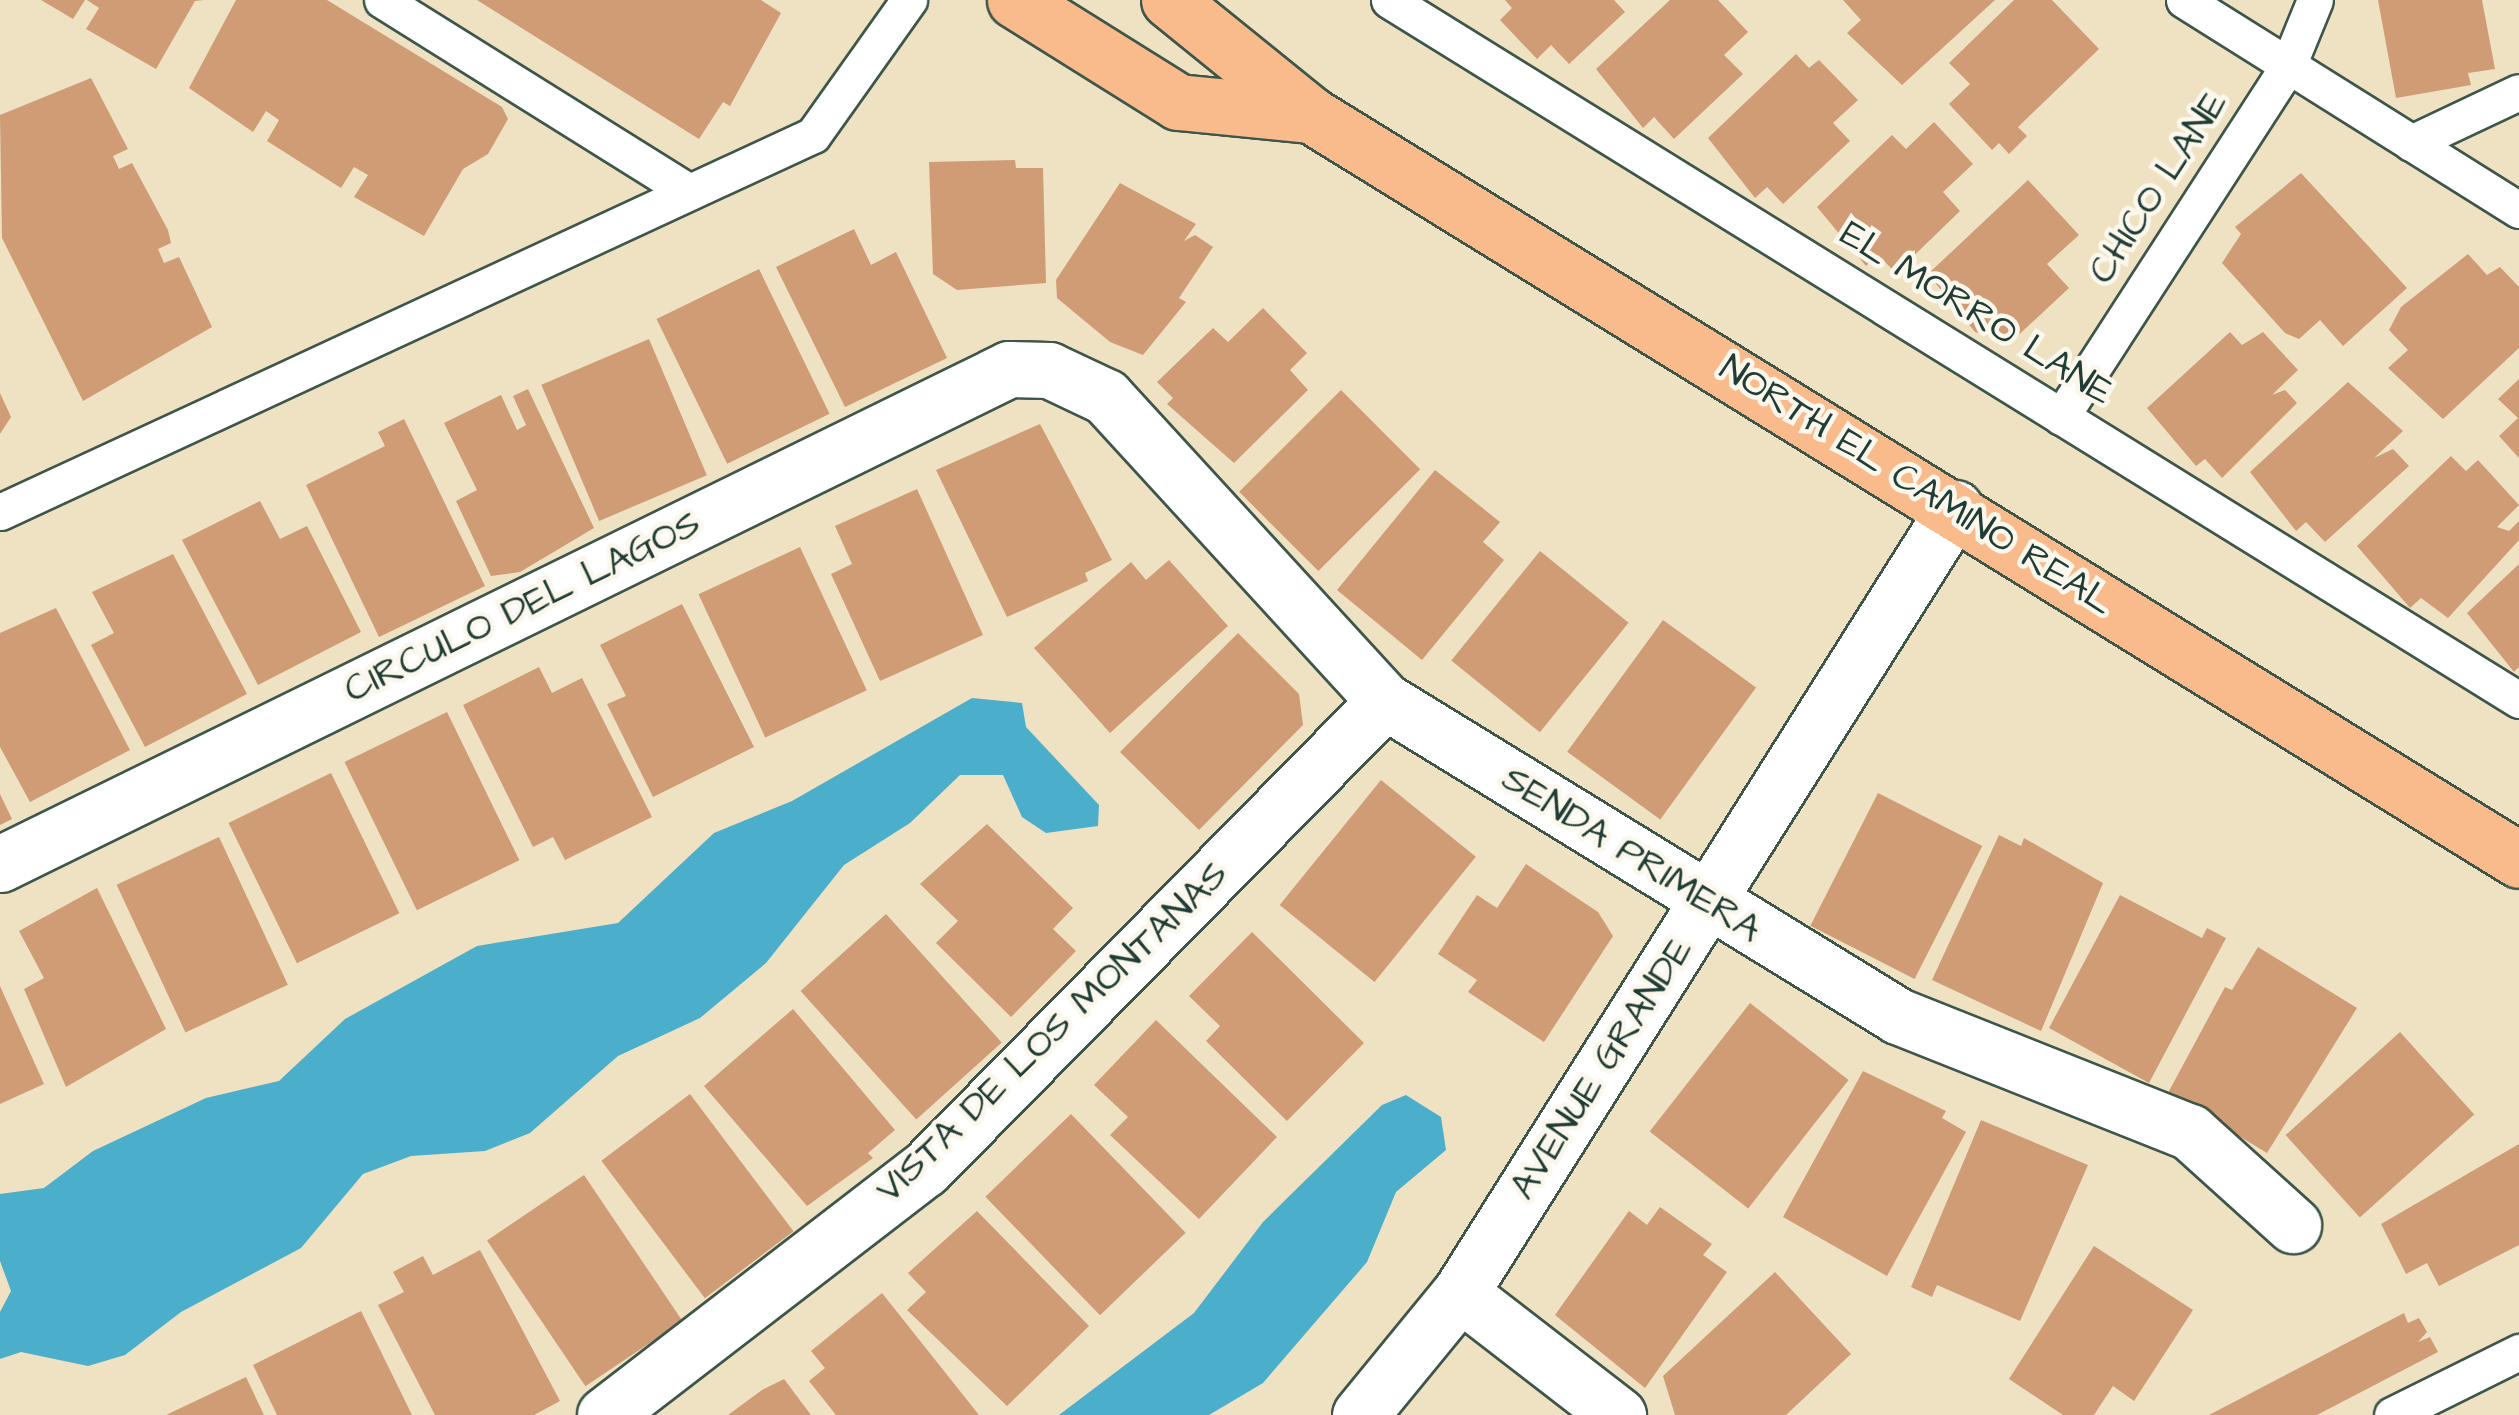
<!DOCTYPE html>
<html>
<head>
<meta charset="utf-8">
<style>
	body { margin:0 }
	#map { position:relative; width:2519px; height:1415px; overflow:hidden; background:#eee2c3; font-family:"Architects Daughter",sans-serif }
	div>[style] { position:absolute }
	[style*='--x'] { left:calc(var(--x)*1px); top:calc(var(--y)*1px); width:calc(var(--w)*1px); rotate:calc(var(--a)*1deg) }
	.water>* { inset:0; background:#4baeca }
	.building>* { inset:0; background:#cf9c76; transform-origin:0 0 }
	.roads { filter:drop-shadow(2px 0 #3e5649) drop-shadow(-2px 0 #3e5649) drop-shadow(0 2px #3e5649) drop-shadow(0 -2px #3e5649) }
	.service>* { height:35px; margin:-17.5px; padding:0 17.5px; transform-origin:17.5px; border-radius:17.5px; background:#fff }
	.minor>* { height:55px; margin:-27.5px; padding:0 27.5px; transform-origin:27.5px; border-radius:27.5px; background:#fff }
	.primary>* { height:55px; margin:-27.5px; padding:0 27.5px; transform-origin:27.5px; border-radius:27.5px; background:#fabb8c }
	span { translate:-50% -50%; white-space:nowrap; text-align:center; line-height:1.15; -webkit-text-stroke:9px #fbf7ec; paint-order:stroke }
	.street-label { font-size:38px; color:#1f3d34 }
</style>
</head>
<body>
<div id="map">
	<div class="water">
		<i style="clip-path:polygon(972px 698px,1022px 703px,1026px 727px,1099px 805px,1098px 826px,1046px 833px,1022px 817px,1003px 775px,960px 775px,910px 823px,844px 865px,766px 963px,700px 1018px,618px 1056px,530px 1133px,485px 1151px,411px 1156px,363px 1174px,301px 1248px,181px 1312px,125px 1355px,88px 1366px,21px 1352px,0 1359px,0 1312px,11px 1291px,0 1261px,0 1194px,44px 1188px,93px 1151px,206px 1098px,279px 1081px,345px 1019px,477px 946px,618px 923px,714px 833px,792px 801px)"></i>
		<i style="clip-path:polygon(1406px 1095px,1441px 1117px,1446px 1150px,1396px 1192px,1367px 1262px,1263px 1383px,1209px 1415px,1059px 1415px,1194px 1313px,1263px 1222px,1382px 1105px)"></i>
	</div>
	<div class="building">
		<i style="clip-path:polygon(41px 0,85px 0,73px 19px)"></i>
		<i style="clip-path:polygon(87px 0,204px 0,195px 1px,156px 69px,86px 29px,99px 8px)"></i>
		<i style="clip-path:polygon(236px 0,327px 0,502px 107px,508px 119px,488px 154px,463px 169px,424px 236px,354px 197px,368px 175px,354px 167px,341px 188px,267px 141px,279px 120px,266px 111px,253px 132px,189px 88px)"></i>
		<i style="clip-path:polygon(477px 0,761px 0,781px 13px,730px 106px,723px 102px,699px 139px)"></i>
		<i style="clip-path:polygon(1505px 0,1614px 0,1625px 12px,1569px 64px,1551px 45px,1537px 59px,1500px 20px,1512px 8px)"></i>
		<i style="clip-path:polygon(1670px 0,1718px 0,1748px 32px,1724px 55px,1743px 74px,1674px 139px,1654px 117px,1643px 128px,1596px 69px)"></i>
		<i style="clip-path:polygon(1843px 0,1995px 0,1902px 85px,1847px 33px,1861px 20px)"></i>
		<i style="clip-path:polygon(2014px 0,2052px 0,2099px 49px,2018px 127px,2027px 136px,2009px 154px,1999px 143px,1992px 150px,1949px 104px,1970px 84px,1949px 63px)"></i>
		<i style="clip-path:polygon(2378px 0,2482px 0,2495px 69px,2468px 73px,2471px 85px,2396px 98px)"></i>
		<i style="clip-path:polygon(1796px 54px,1809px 68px,1819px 60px,1858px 100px,1833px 123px,1850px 141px,1783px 204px,1767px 187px,1755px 198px,1708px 138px)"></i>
		<i style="clip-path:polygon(91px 78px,128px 149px,113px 156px,119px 169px,132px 163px,168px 230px,171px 243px,158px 249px,164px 263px,179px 257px,212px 327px,83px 401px,2px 238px,0 115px)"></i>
		<i style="clip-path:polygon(1934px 122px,1973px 164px,1943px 192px,1960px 211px,1896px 273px,1878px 255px,1866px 266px,1817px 207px,1892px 135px,1906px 149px)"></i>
		<i style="clip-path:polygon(1015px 160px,1016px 168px,1043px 168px,1046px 283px,957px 290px,933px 274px,929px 162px)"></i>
		<i style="clip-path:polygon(2301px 173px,2407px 288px,2343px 346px,2320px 320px,2299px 339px,2285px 333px,2222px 263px,2241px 234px,2235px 227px)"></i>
		<i style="clip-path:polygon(2028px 180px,2079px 235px,2047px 264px,2069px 288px,2011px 342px,1975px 332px,1928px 274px)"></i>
		<i style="clip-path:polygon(1120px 183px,1196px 224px,1184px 241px,1195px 235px,1213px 247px,1179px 298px,1186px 302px,1143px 355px,1110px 342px,1057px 298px,1056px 280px)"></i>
		<i style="clip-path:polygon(854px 229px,871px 265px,896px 252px,947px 358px,845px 407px,776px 267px)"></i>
		<i style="clip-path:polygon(2468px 254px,2487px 275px,2500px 267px,2519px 287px,2519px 348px,2443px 419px,2388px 368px,2408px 350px,2389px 330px,2401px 307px)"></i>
		<i style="left:759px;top:269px;width:161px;height:114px;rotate:64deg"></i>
		<i style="clip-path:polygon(1263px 308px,1307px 353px,1290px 370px,1308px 390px,1234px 463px,1167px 404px,1173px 398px,1157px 382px,1213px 328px,1228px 342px)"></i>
		<i style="clip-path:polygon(2230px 332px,2242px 345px,2263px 332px,2298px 370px,2272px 395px,2285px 390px,2297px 403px,2222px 478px,2205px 459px,2196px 466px,2147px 408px)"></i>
		<i style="left:649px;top:339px;width:148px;height:117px;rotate:67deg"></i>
		<i style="clip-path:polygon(2519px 379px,2519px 458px,2499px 436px,2518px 418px,2498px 399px)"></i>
		<i style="clip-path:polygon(2348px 382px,2403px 431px,2374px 458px,2393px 449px,2409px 466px,2325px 542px,2306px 522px,2296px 531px,2250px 472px)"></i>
		<i style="clip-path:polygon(528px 389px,594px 528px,520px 572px,491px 576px,456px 501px,477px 490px,444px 423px,501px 395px,517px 430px,526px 425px,513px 396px)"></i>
		<i style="left:1341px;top:390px;width:112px;height:144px;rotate:45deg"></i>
		<i style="clip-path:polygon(0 393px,11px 417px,0 434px)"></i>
		<i style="clip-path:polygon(404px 419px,485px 586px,379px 637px,306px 485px,385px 446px,378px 432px)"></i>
		<i style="clip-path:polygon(1040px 424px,1112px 560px,1085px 573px,1088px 581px,1007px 617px,936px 470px)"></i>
		<i style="clip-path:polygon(2451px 456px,2466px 471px,2478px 460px,2519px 505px,2497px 527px,2509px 531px,2519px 521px,2519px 540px,2448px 618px,2421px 598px,2410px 608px,2357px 546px)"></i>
		<i style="clip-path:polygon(1435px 470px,1500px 522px,1483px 542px,1504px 560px,1422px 660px,1337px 590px)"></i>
		<i style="clip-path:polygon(917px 489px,983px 635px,880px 681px,831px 574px,852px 564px,835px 526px)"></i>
		<i style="clip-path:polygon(260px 501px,280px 539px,307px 526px,361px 632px,258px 685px,182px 540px)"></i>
		<i style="left:800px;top:547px;width:158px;height:112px;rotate:65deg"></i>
		<i style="left:1540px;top:551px;width:114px;height:141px;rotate:39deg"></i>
		<i style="clip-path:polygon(173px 554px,247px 694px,145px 747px,91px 645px,114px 633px,92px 592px)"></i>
		<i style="clip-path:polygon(1169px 560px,1228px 626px,1110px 733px,1034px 648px,1131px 562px,1146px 580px)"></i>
		<i style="clip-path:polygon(2519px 564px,2519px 667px,2514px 672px,2467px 613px)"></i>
		<i style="clip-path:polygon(682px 604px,754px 747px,653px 797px,607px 704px,626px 696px,600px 645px)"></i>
		<i style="clip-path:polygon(56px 608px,130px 750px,30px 802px,0 747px,0 633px)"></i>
		<i style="left:1663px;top:620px;width:115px;height:163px;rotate:36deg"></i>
		<i style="clip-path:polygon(1238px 633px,1299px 694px,1303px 725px,1199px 830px,1120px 752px)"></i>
		<i style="clip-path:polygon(539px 667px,552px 693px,582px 678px,652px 817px,565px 860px,553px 837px,533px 847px,463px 705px)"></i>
		<i style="left:447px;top:712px;width:165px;height:114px;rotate:64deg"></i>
		<i style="left:331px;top:773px;width:156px;height:114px;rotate:64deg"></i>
		<i style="left:1381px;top:780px;width:122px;height:161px;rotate:39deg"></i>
		<i style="left:1878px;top:793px;width:117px;height:149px;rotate:27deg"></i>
		<i style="clip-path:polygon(0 794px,12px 819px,0 825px)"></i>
		<i style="clip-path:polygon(987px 824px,1073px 908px,1053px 929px,1076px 951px,1011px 1017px,936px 943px,958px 921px,920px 884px)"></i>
		<i style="clip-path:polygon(1999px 835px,2021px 846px,2024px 838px,2103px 883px,2041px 1031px,1932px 980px)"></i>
		<i style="left:219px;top:837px;width:163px;height:113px;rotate:65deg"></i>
		<i style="clip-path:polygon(1526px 864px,1598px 912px,1613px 936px,1544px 1042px,1468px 992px,1477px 980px,1438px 954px,1477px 895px,1497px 908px)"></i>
		<i style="clip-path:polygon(97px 888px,166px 1029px,66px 1087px,24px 989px,44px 978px,19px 931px)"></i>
		<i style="clip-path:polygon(2120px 895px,2202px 938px,2207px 928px,2226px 938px,2149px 1083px,2049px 1028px)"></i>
		<i style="left:886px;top:914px;width:173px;height:115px;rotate:48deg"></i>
		<i style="clip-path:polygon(1252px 932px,1364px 1043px,1287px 1121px,1206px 1041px,1220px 1026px,1189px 996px)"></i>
		<i style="clip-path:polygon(2258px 947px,2357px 1008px,2267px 1153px,2168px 1093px,2225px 987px,2232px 990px)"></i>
		<i style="clip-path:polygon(0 986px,44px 1084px,0 1104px)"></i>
		<i style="left:1750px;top:1003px;width:125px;height:163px;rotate:38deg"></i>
		<i style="clip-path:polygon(793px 1009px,895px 1130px,868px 1153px,873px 1158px,807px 1206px,704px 1086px)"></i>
		<i style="clip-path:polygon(1156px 1020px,1277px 1137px,1199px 1219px,1110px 1135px,1128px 1117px,1094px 1085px)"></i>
		<i style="left:2400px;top:1032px;width:111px;height:154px;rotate:48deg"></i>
		<i style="clip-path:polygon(1863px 1071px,1946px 1111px,1942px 1118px,1966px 1132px,1887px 1276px,1783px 1217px)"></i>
		<i style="left:690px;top:1094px;width:172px;height:111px;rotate:53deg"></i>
		<i style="left:1071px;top:1114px;width:165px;height:119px;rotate:46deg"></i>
		<i style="clip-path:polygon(1981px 1120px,2088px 1165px,2020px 1321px,1937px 1285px,1932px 1297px,1911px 1287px)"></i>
		<i style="clip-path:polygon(2519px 1144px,2519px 1245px,2439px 1286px,2427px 1263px,2406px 1274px,2381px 1224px)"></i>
		<i style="left:584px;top:1175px;width:176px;height:117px;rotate:56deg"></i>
		<i style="clip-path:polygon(1660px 1207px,1712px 1244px,1703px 1255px,1727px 1272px,1645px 1388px,1555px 1315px,1629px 1211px,1647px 1225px)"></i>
		<i style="clip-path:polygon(977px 1211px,1089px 1326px,1007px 1406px,907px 1310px,926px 1292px,908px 1273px)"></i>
		<i style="clip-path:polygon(2094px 1246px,2193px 1310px,2134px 1401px,2113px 1386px,2094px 1415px,2063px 1415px,2009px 1379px)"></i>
		<i style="clip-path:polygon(480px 1250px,560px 1401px,534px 1415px,435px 1415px,378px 1305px,404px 1292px,393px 1272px,423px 1256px,433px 1275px)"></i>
		<i style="clip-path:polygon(1775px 1272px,1851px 1354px,1786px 1415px,1675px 1415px,1663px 1376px)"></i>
		<i style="clip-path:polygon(882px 1293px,979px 1415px,836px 1415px,809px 1381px,825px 1368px,811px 1351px)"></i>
		<i style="clip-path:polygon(361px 1311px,412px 1415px,277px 1415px,253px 1365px)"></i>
		<i style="clip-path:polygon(2404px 1313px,2408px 1323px,2419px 1318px,2427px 1332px,2418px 1342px,2430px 1337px,2438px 1352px,2317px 1415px,2209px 1415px)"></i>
		<i style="clip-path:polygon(246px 1377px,264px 1415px,166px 1415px)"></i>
		<i style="clip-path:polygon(784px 1379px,811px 1415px,728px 1415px,762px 1390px)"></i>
	</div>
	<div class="roads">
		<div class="service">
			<i style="--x:382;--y:0;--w:362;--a:32"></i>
			<i style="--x:1389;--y:0;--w:1329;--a:31.78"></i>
			<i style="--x:2184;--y:0;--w:395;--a:32.1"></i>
			<i style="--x:2411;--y:143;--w:119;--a:-25.3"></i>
			<i style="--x:2061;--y:417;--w:418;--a:-57.1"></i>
			<i style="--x:2288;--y:66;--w:71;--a:-67.8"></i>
			<i style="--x:0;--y:512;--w:896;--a:-24.88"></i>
			<i style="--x:813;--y:135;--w:166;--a:-54.6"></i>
			<i style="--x:2392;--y:1415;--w:142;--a:-26.4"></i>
		</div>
		<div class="minor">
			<i style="--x:0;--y:864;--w:1124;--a:-26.13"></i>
			<i style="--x:1009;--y:369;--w:40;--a:1.4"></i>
			<i style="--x:1049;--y:370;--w:63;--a:25.3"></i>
			<i style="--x:1106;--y:397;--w:413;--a:47.5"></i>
			<i style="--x:1385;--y:701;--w:602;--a:31.55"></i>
			<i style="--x:1898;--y:1016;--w:314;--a:21.7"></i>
			<i style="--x:2190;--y:1132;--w:139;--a:42.1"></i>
			<i style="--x:1460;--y:1293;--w:200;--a:37.7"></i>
			<i style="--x:605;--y:1415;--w:404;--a:-37.6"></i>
			<i style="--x:925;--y:1169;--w:656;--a:-45.49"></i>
			<i style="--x:1360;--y:1415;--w:158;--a:-50.7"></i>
			<i style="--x:1460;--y:1293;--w:928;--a:-57.77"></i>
		</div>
		<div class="primary">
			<i style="--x:1015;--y:0;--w:192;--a:32"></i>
			<i style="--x:1178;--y:102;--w:134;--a:5.6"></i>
			<i style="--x:1169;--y:0;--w:183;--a:39"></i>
			<i style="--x:1311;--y:115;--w:1419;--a:31.66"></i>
		</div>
	</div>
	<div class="street-label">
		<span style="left:2159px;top:188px;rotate:-57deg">CHICO LANE</span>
		<span style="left:1976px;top:314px;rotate:32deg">EL MORRO LANE</span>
		<span style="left:1916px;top:486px;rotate:32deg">NORTH EL CAMINO REAL</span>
		<span style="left:523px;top:608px;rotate:-26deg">CIRCULO DEL LAGOS</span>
		<span style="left:1631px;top:855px;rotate:32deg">SENDA PRIMERA</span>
		<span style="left:1053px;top:1033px;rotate:-44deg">VISTA DE LOS MONTANAS</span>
		<span style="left:1602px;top:1069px;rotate:-57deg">AVENUE GRANDE</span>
	</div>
</div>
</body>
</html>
